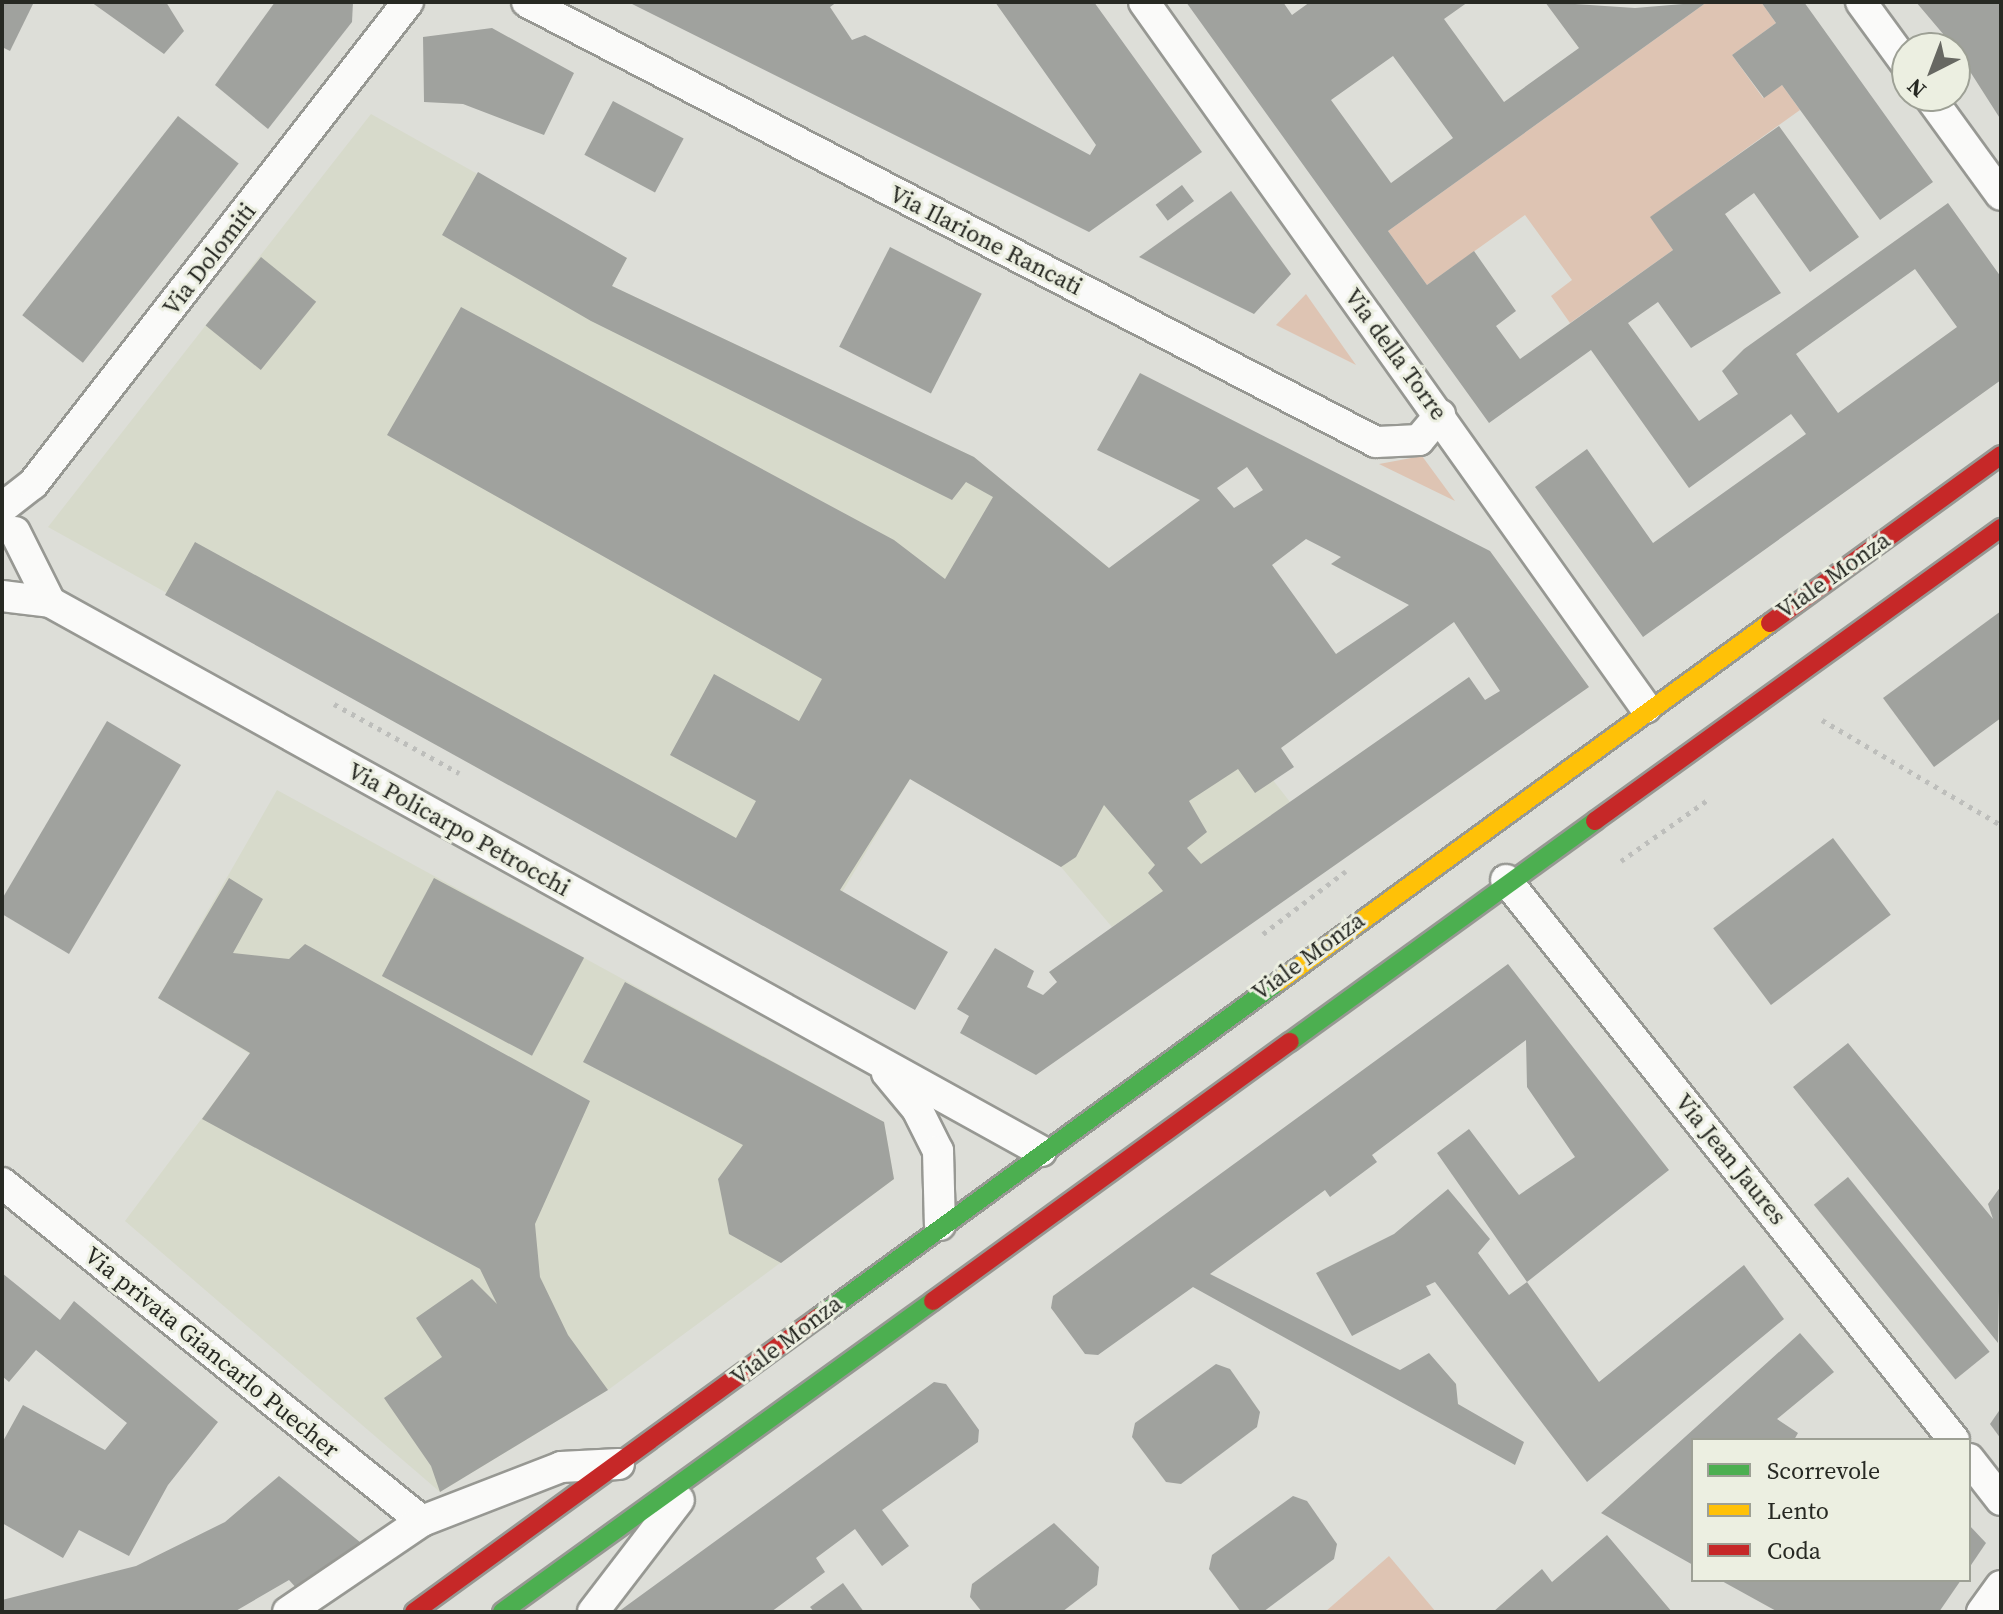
<!DOCTYPE html>
<html>
<head>
<meta charset="utf-8">
<style>
	body { margin:0 }
	#map { position:relative; width:2003px; height:1614px; overflow:hidden; background:#ddded8; font-family:"Source Serif 4",serif }
	div>[style] { position:absolute }
	[style*='--x'] { left:calc(var(--x)*1px); top:calc(var(--y)*1px); width:calc(var(--w)*1px); rotate:calc(var(--a)*1deg) }
	.built>* { inset:0; background:#d7dacb }
	.green>* { inset:0; background:#dec4b3 }
	.building>* { inset:0; background:#a0a29e; transform-origin:0 0 }
	.path>* { height:5px; margin-top:-2.5px; transform-origin:0; background:repeating-linear-gradient(90deg,#bdbebb 0 4px,transparent 0 10px) }
	.roads { filter:drop-shadow(2px 0 #979893) drop-shadow(-2px 0 #979893) drop-shadow(0 2px #979893) drop-shadow(0 -2px #979893) }
	.street>* { height:30px; margin:-15px; padding:0 15px; transform-origin:15px; border-radius:15px; background:#fafaf9 }
	.fast>* { height:18px; margin:-9px; padding:0 9px; transform-origin:9px; border-radius:9px; background:#4caf50 }
	.slow>* { height:18px; margin:-9px; padding:0 9px; transform-origin:9px; border-radius:9px; background:#ffc107 }
	.jam>* { height:18px; margin:-9px; padding:0 9px; transform-origin:9px; border-radius:9px; background:#c62828 }
	span { translate:-50% -50%; white-space:nowrap; text-align:center; line-height:1.15; -webkit-text-stroke:6px #ecefe1; paint-order:stroke }
	.street-label { font-size:24px; color:#272923 }
	.frame { position:absolute; inset:0; border:4px solid #272923; pointer-events:none }
	.legend { position:absolute; left:1691px; top:1438px; width:280px; height:144px; box-sizing:border-box; background:#ecefe1; border:2px solid #9da095; margin:0; padding:10px 14px; list-style:none; font-size:24px; color:#272923 }
	.legend li { display:flex; align-items:center; gap:16px; height:40px }
	.legend b { width:40px; border:2px solid #9da095 }
	.north { position:absolute; left:1891px; top:32px; width:80px; height:80px; box-sizing:border-box; background:#ecefe1; border:2px solid #9da095; border-radius:50%; rotate:222deg; font-size:22px; font-weight:700; line-height:32px; text-align:center; color:#272923 }
	.north::after { content:''; display:block; margin:auto; width:28px; height:36px; background:#676862; clip-path:polygon(50% 0,100% 100%,50% 72%,0 100%) }
</style>
</head>
<body>
<div id="map">
	<div class="built">
		<i style="clip-path:polygon(371px 114px,627px 258px,612px 286px,974px 457px,1109px 568px,1290px 802px,1112px 927px,1061px 867px,910px 779px,808px 949px,48px 527px)"></i>
		<i style="clip-path:polygon(277px 790px,884px 1122px,894px 1179px,608px 1390px,440px 1492px,125px 1221px,250px 1054px,158px 998px)"></i>
	</div>
	<div class="green">
		<i style="clip-path:polygon(1707px 2px,1761px 2px,1776px 23px,1732px 55px,1763px 98px,1782px 85px,1800px 110px,1651px 217px,1673px 250px,1570px 323px,1551px 296px,1572px 280px,1525px 215px,1427px 285px,1388px 231px)"></i>
		<i style="clip-path:polygon(1306px 294px,1356px 365px,1276px 325px)"></i>
		<i style="clip-path:polygon(1422px 456px,1455px 501px,1379px 464px)"></i>
		<i style="clip-path:polygon(1389px 1556px,1436px 1612px,1325px 1612px)"></i>
	</div>
	<div class="building">
		<i style="clip-path:polygon(2px 2px,34px 2px,10px 51px,2px 47px)"></i>
		<i style="clip-path:polygon(91px 2px,166px 2px,184px 31px,164px 54px)"></i>
		<i style="clip-path:polygon(275px 2px,353px 2px,352px 22px,268px 129px,215px 85px)"></i>
		<i style="clip-path:polygon(628px 2px,837px 2px,830px 7px,852px 40px,865px 35px,1090px 155px,1096px 145px,995px 2px,1094px 2px,1202px 152px,1089px 232px)"></i>
		<i style="clip-path:polygon(evenodd,1186px 2px,1283px 2px,1292px 15px,1310px 2px,1468px 2px,1444px 19px,1504px 102px,1579px 48px,1545px 2px,1635px 8px,1707px 2px,1388px 231px,1427px 285px,1474px 251px,1516px 311px,1496px 326px,1520px 359px,1673px 250px,1650px 217px,1779px 126px,1859px 237px,1810px 272px,1754px 193px,1725px 214px,1781px 293px,1691px 348px,1658px 302px,1628px 323px,1699px 421px,1738px 394px,1722px 371px,1744px 349px,1948px 203px,2001px 277px,2001px 380px,1643px 637px,1535px 487px,1587px 449px,1653px 543px,1806px 434px,1791px 414px,1689px 488px,1591px 350px,1489px 423px,1186px 2px,1393px 56px,1453px 138px,1391px 183px,1331px 100px,1393px 56px,1186px 2px,1915px 269px,1957px 327px,1838px 413px,1796px 354px,1915px 269px)"></i>
		<i style="clip-path:polygon(1761px 2px,1804px 2px,1933px 182px,1880px 220px,1782px 85px,1764px 98px,1732px 55px,1776px 23px)"></i>
		<i style="clip-path:polygon(1916px 2px,2001px 2px,2001px 120px,1955px 48px)"></i>
		<i style="clip-path:polygon(492px 28px,574px 73px,544px 135px,463px 104px,424px 102px,423px 37px)"></i>
		<i style="left:613px;top:101px;width:80px;height:61px;rotate:28deg"></i>
		<i style="left:178px;top:116px;width:77px;height:253px;rotate:38deg"></i>
		<i style="clip-path:polygon(evenodd,478px 172px,627px 258px,612px 286px,974px 457px,1109px 568px,1200px 500px,1097px 450px,1140px 373px,1490px 551px,1589px 687px,1036px 1075px,960px 1033px,969px 1016px,957px 1009px,995px 948px,1034px 971px,1027px 987px,1043px 995px,1057px 982px,1049px 972px,1163px 891px,1148px 873px,1155px 865px,1104px 805px,1076px 857px,1061px 867px,910px 779px,840px 890px,948px 952px,915px 1010px,165px 595px,195px 542px,736px 838px,756px 801px,670px 755px,714px 674px,799px 721px,822px 679px,387px 435px,461px 307px,894px 540px,945px 579px,993px 497px,966px 482px,952px 500px,591px 321px,442px 235px,478px 172px,1247px 467px,1263px 490px,1234px 508px,1217px 488px,1247px 467px,478px 172px,1306px 539px,1341px 557px,1331px 564px,1409px 605px,1336px 654px,1272px 565px,1306px 539px,478px 172px,1454px 622px,1500px 691px,1485px 700px,1469px 677px,1201px 864px,1187px 848px,1207px 832px,1189px 801px,1238px 769px,1255px 793px,1294px 767px,1281px 748px,1454px 622px)"></i>
		<i style="left:1182px;top:185px;width:20px;height:33px;rotate:53deg"></i>
		<i style="clip-path:polygon(1231px 191px,1291px 274px,1254px 314px,1139px 257px)"></i>
		<i style="left:890px;top:247px;width:103px;height:112px;rotate:27deg"></i>
		<i style="left:261px;top:257px;width:71px;height:88px;rotate:39deg"></i>
		<i style="clip-path:polygon(2001px 611px,2001px 718px,1934px 767px,1883px 698px)"></i>
		<i style="clip-path:polygon(107px 721px,181px 765px,69px 954px,2px 914px,2px 899px)"></i>
		<i style="left:1833px;top:838px;width:96px;height:150px;rotate:53deg"></i>
		<i style="clip-path:polygon(229px 878px,263px 899px,233px 953px,289px 959px,305px 944px,590px 1101px,535px 1224px,540px 1277px,568px 1335px,608px 1390px,440px 1492px,431px 1466px,384px 1398px,442px 1357px,416px 1318px,472px 1279px,497px 1304px,480px 1269px,202px 1119px,250px 1053px,158px 998px)"></i>
		<i style="left:434px;top:878px;width:170px;height:111px;rotate:28deg"></i>
		<i style="clip-path:polygon(1508px 964px,1669px 1170px,1527px 1282px,1437px 1153px,1469px 1129px,1519px 1195px,1575px 1157px,1527px 1087px,1526px 1040px,1372px 1155px,1377px 1162px,1330px 1197px,1325px 1190px,1210px 1274px,1400px 1370px,1429px 1353px,1456px 1384px,1458px 1404px,1524px 1442px,1515px 1465px,1193px 1287px,1098px 1355px,1085px 1354px,1051px 1308px,1053px 1296px)"></i>
		<i style="clip-path:polygon(625px 982px,884px 1122px,894px 1179px,781px 1263px,729px 1234px,718px 1179px,743px 1145px,583px 1062px)"></i>
		<i style="clip-path:polygon(1848px 1043px,1993px 1219px,1988px 1204px,2001px 1186px,1998px 1343px,1793px 1087px)"></i>
		<i style="left:1848px;top:1177px;width:225px;height:44px;rotate:51deg"></i>
		<i style="clip-path:polygon(1448px 1189px,1490px 1239px,1478px 1253px,1509px 1295px,1527px 1282px,1599px 1382px,1744px 1265px,1784px 1319px,1587px 1482px,1435px 1282px,1426px 1286px,1431px 1295px,1352px 1336px,1316px 1273px,1394px 1234px)"></i>
		<i style="clip-path:polygon(2px 1273px,60px 1320px,74px 1301px,218px 1422px,168px 1485px,129px 1556px,79px 1530px,63px 1558px,2px 1523px,2px 1443px,23px 1405px,105px 1450px,127px 1423px,36px 1350px,9px 1382px,2px 1376px)"></i>
		<i style="clip-path:polygon(1800px 1333px,1834px 1372px,1777px 1419px,1798px 1433px,1794px 1440px,1693px 1440px,1693px 1565px,1601px 1513px)"></i>
		<i style="clip-path:polygon(1216px 1364px,1230px 1369px,1260px 1412px,1257px 1427px,1181px 1484px,1166px 1482px,1132px 1437px,1135px 1423px)"></i>
		<i style="clip-path:polygon(934px 1382px,946px 1384px,979px 1430px,978px 1442px,882px 1510px,909px 1546px,882px 1566px,855px 1529px,816px 1558px,825px 1572px,771px 1612px,618px 1612px)"></i>
		<i style="clip-path:polygon(2001px 1408px,2001px 1439px,1990px 1424px)"></i>
		<i style="clip-path:polygon(279px 1476px,366px 1547px,299px 1591px,289px 1580px,234px 1612px,2px 1612px,2px 1600px,136px 1566px,225px 1522px)"></i>
		<i style="clip-path:polygon(1293px 1496px,1307px 1501px,1337px 1544px,1334px 1559px,1263px 1612px,1241px 1612px,1209px 1569px,1212px 1555px)"></i>
		<i style="clip-path:polygon(1054px 1523px,1099px 1567px,1097px 1585px,1062px 1612px,982px 1612px,970px 1597px,972px 1584px)"></i>
		<i style="clip-path:polygon(1969px 1525px,1986px 1543px,1969px 1568px)"></i>
		<i style="clip-path:polygon(1607px 1535px,1672px 1612px,1493px 1612px,1542px 1569px,1552px 1582px)"></i>
		<i style="clip-path:polygon(1720px 1580px,1961px 1580px,1939px 1612px,1778px 1612px)"></i>
		<i style="clip-path:polygon(843px 1583px,864px 1612px,814px 1612px,810px 1607px)"></i>
	</div>
	<div class="path">
		<i style="--x:334;--y:704;--w:143;--a:28.9"></i>
		<i style="--x:1822;--y:720;--w:208;--a:30.4"></i>
		<i style="--x:1621;--y:861;--w:108;--a:-35.2"></i>
		<i style="--x:1263;--y:934;--w:104;--a:-37.2"></i>
	</div>
	<div class="roads">
		<div class="street">
			<i style="--x:527;--y:2;--w:956;--a:27.4"></i>
			<i style="--x:1376;--y:442;--w:43;--a:-2.7"></i>
			<i style="--x:1419;--y:440;--w:33;--a:-50"></i>
			<i style="--x:1144;--y:2;--w:866;--a:54.59"></i>
			<i style="--x:1861;--y:2;--w:78;--a:53.9"></i>
			<i style="--x:1929;--y:96;--w:122;--a:54"></i>
			<i style="--x:2;--y:508;--w:39;--a:-38"></i>
			<i style="--x:33;--y:484;--w:611;--a:-52.12"></i>
			<i style="--x:15;--y:532;--w:78;--a:63.4"></i>
			<i style="--x:2;--y:596;--w:48;--a:7.1"></i>
			<i style="--x:50;--y:602;--w:1133;--a:28.99"></i>
			<i style="--x:1506;--y:880;--w:717;--a:51.34"></i>
			<i style="--x:887;--y:1073;--w:47;--a:50.2"></i>
			<i style="--x:917;--y:1109;--w:47;--a:63.4"></i>
			<i style="--x:938;--y:1151;--w:74;--a:88.5"></i>
			<i style="--x:2;--y:1183;--w:539;--a:38.83"></i>
			<i style="--x:1969;--y:1459;--w:52;--a:52"></i>
			<i style="--x:288;--y:1612;--w:162;--a:-34.2"></i>
			<i style="--x:422;--y:1521;--w:149;--a:-21.2"></i>
			<i style="--x:561;--y:1467;--w:58;--a:-3"></i>
			<i style="--x:593;--y:1612;--w:141;--a:-52.5"></i>
			<i style="--x:1982;--y:1612;--w:32;--a:-54"></i>
		</div>
		<div class="fast">
			<i style="--x:1290;--y:1042;--w:377;--a:-35.9"></i>
			<i style="--x:819;--y:1317;--w:568;--a:-36.12"></i>
			<i style="--x:502;--y:1612;--w:531;--a:-35.81"></i>
		</div>
		<div class="slow">
			<i style="--x:1278;--y:982;--w:609;--a:-36.12"></i>
		</div>
		<div class="jam">
			<i style="--x:1770;--y:623;--w:286;--a:-36"></i>
			<i style="--x:1595;--y:821;--w:501;--a:-35.82"></i>
			<i style="--x:933;--y:1301;--w:441;--a:-36"></i>
			<i style="--x:414;--y:1612;--w:501;--a:-36.07"></i>
		</div>
	</div>
	<div class="street-label">
		<span style="left:986px;top:240px;rotate:27deg">Via Ilarione Rancati</span>
		<span style="left:209px;top:259px;rotate:-52deg">Via Dolomiti</span>
		<span style="left:1396px;top:354px;rotate:54deg">Via della Torre</span>
		<span style="left:1833px;top:575px;rotate:-35deg">Viale Monza</span>
		<span style="left:459px;top:829px;rotate:29deg">Via Policarpo Petrocchi</span>
		<span style="left:1308px;top:956px;rotate:-36deg">Viale Monza</span>
		<span style="left:1731px;top:1159px;rotate:51deg">Via Jean Jaures</span>
		<span style="left:786px;top:1340px;rotate:-37deg">Viale Monza</span>
		<span style="left:212px;top:1352px;rotate:39deg">Via privata Giancarlo Puecher</span>
	</div>
	<div class="frame"></div>
	<ul class="legend">
	<li><b style="height:10px;background:#4caf50"></b>Scorrevole</li>
	<li><b style="height:10px;background:#ffc107"></b>Lento</li>
	<li><b style="height:10px;background:#c62828"></b>Coda</li>
	</ul>
	<div class="north">N</div>
</div>
</body>
</html>
